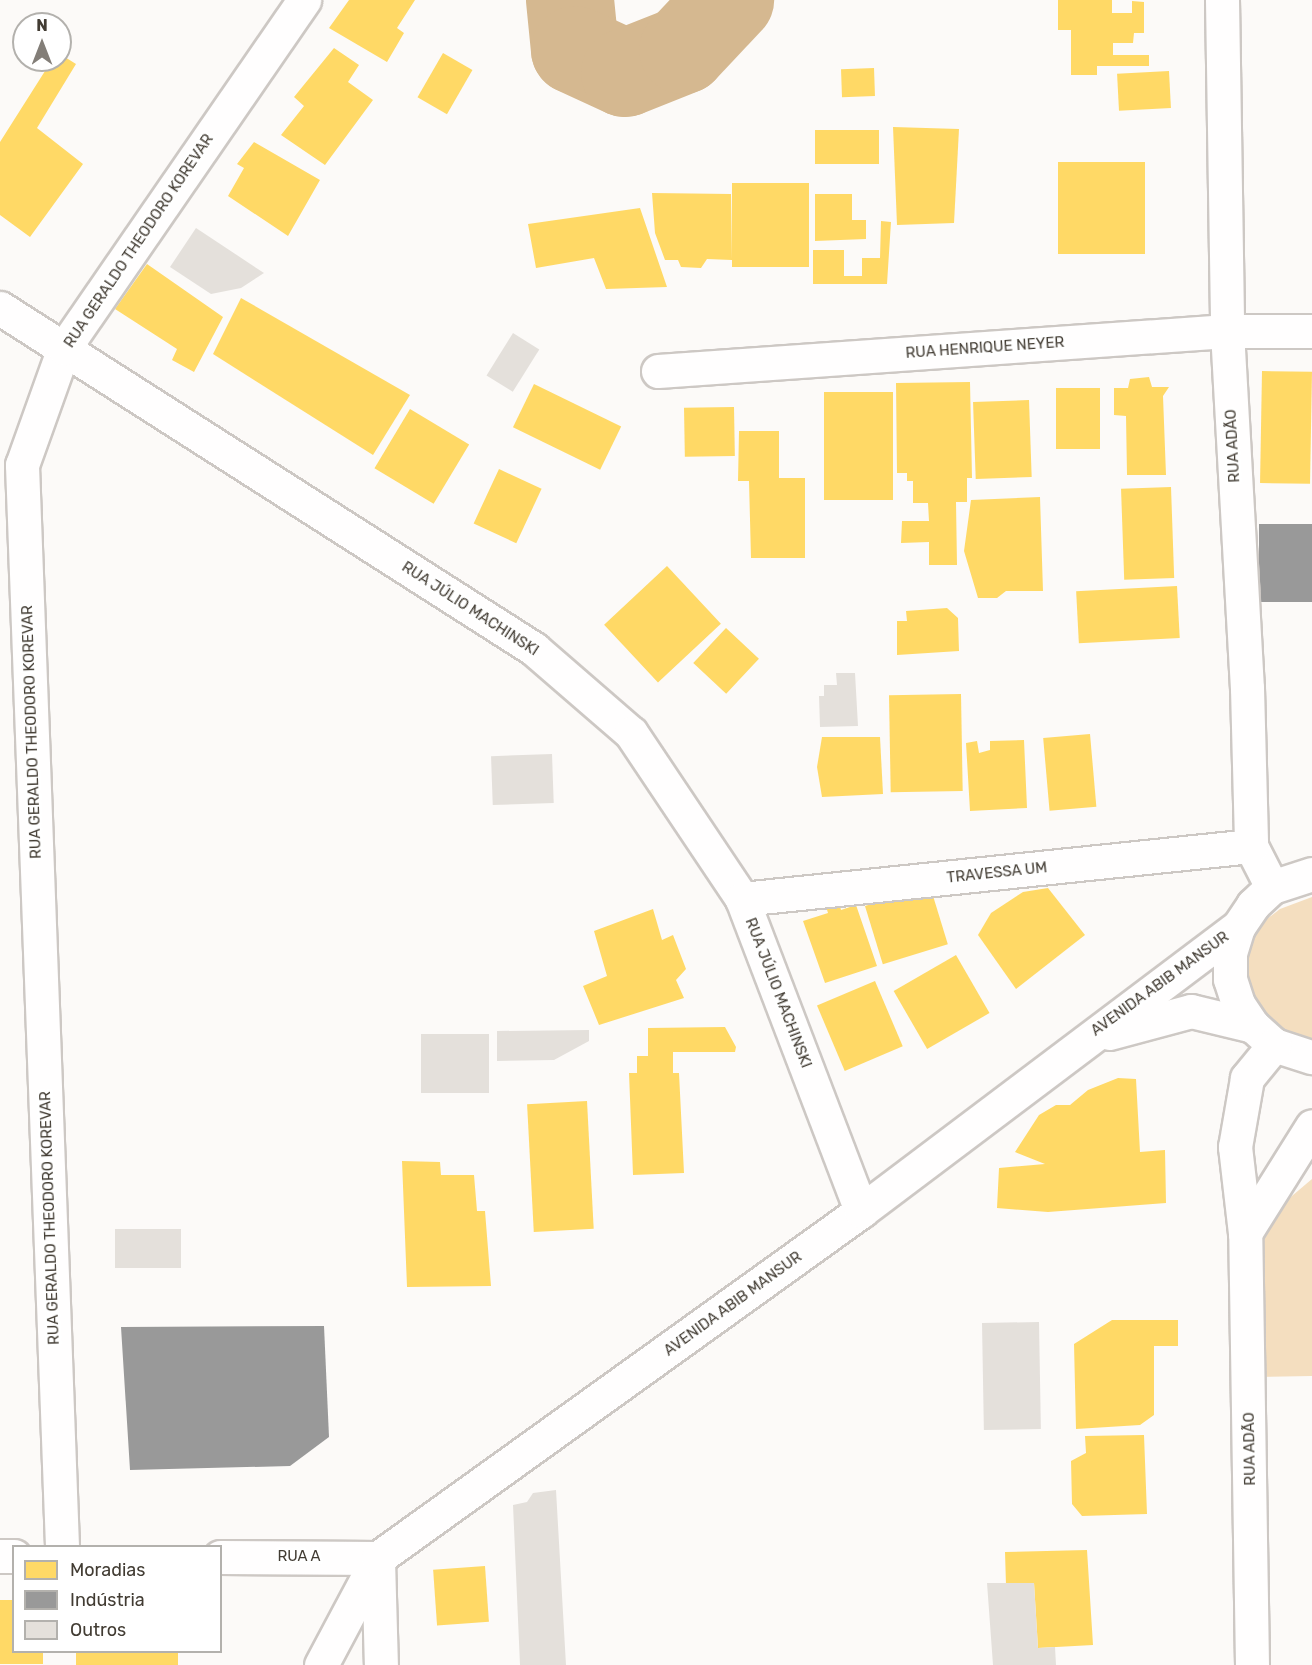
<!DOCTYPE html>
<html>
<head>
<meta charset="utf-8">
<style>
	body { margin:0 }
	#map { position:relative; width:1312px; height:1665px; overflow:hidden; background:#fcfaf8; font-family:Rubik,sans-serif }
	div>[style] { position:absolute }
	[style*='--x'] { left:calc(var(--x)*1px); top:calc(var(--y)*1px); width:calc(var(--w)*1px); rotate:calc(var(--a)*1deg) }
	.green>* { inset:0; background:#f4debf }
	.homes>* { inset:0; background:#ffd966; transform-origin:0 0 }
	.industry>* { inset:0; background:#999; transform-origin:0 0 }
	.river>* { height:88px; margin:-44px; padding:0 44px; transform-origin:44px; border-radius:44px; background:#d5b890 }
	.building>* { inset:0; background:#e4e0db; transform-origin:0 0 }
	.roads { filter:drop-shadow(2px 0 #cdc8c4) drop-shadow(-2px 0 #cdc8c4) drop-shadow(0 2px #cdc8c4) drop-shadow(0 -2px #cdc8c4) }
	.minor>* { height:33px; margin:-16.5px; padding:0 16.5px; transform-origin:16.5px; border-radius:16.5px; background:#fffefe }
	span { translate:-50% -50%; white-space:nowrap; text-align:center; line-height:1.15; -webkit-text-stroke:6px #fff; paint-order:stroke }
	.street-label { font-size:15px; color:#423c33 }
	.legend { position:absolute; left:12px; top:1545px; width:210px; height:108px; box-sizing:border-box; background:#fff; border:2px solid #b3b1ad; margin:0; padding:8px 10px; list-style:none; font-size:18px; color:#423c33 }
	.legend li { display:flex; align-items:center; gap:12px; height:30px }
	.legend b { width:30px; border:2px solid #b3b1ad }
	.north { position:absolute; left:12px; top:12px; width:60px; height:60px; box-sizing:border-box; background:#fff; border:2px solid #b3b1ad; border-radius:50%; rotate:0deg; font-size:16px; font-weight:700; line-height:24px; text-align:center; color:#423c33 }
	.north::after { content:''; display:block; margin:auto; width:21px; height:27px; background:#837e78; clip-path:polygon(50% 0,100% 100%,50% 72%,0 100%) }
</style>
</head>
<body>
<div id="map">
	<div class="green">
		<i style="clip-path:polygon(1312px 897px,1312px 1048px,1263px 1023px,1245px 984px,1251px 941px,1263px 922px,1280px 909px)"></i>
		<i style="clip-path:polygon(1312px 1179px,1312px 1376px,1250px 1377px,1247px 1234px)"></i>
	</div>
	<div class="homes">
		<i style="clip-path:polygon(349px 0,415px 0,397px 28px,404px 33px,387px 62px,329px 28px)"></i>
		<i style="clip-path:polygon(1058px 0,1112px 0,1112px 13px,1132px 13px,1132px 1px,1144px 2px,1144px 33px,1134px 33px,1133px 43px,1113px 43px,1113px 55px,1149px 55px,1149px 66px,1097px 66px,1097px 75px,1071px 75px,1071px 30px,1058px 30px)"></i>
		<i style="clip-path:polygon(334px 48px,359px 65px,348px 82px,373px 100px,325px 165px,281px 135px,304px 106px,294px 97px)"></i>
		<i style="left:443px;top:53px;width:34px;height:51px;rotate:30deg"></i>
		<i style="clip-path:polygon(60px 54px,76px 64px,37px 128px,83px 164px,30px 237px,0 215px,0 142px,52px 60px,60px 60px)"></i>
		<i style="left:874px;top:68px;width:28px;height:33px;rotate:88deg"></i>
		<i style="left:1169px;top:71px;width:37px;height:52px;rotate:87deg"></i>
		<i style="clip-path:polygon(893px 127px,959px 129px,954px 223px,897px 225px)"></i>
		<i style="left:815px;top:130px;width:64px;height:34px"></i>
		<i style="clip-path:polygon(254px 142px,320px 180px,288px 236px,228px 196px,244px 168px,237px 164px)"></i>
		<i style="left:1058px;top:162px;width:87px;height:92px"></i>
		<i style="left:732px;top:183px;width:77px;height:84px"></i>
		<i style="clip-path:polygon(652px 193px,731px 194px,732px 260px,707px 259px,701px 268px,681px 267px,678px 260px,665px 260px,655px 233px)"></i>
		<i style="clip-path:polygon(815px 194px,852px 194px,852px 220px,866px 220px,866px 239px,815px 241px)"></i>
		<i style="clip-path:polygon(640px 208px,667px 287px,606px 289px,594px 258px,536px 268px,528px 224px)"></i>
		<i style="clip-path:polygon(881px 221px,891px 222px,887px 284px,813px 284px,813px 250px,844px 250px,844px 276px,862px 276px,862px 258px,880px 258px)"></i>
		<i style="clip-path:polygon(147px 264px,223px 317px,194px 372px,172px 360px,177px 349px,115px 309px)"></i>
		<i style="clip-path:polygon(241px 298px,410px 395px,373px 455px,213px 354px)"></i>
		<i style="left:1262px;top:371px;width:50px;height:112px;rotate:1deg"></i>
		<i style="clip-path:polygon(1149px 377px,1152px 387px,1169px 387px,1163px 396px,1166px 475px,1127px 475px,1126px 416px,1114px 415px,1114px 388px,1128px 388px,1130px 379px)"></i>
		<i style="clip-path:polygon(970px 382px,972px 478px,967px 478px,967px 502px,956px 502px,957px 565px,929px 565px,929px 542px,901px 543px,902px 521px,929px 521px,928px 503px,913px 503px,913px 481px,907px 481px,907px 473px,897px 473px,896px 383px)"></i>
		<i style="left:534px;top:384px;width:97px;height:48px;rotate:26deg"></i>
		<i style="left:1056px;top:388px;width:44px;height:61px"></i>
		<i style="left:893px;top:392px;width:108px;height:69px;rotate:90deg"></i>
		<i style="left:1029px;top:400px;width:77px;height:56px;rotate:88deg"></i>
		<i style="left:734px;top:407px;width:49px;height:50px;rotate:89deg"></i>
		<i style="left:410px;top:409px;width:69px;height:69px;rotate:31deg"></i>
		<i style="clip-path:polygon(739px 431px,779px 431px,779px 478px,805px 478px,805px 558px,751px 558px,749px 481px,738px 481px)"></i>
		<i style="left:499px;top:469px;width:47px;height:60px;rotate:25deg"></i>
		<i style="left:1171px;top:487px;width:91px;height:50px;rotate:88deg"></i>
		<i style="clip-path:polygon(1040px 497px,1043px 591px,1006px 591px,997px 598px,978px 598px,964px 551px,971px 500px)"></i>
		<i style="left:667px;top:566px;width:79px;height:86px;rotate:47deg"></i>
		<i style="left:1177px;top:586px;width:52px;height:101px;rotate:87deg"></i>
		<i style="clip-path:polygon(947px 608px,958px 618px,959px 651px,897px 655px,897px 621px,907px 621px,906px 611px)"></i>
		<i style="left:726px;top:628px;width:45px;height:48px;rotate:43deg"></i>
		<i style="left:961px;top:694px;width:97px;height:72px;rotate:89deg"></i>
		<i style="left:1090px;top:734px;width:73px;height:47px;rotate:85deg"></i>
		<i style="clip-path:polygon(822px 737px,880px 737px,883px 794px,822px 797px,817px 767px)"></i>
		<i style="clip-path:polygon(1024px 740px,1027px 808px,970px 811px,966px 743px,977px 741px,979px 753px,990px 750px,990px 741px)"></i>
		<i style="left:930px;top:886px;width:61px;height:68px;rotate:73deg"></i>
		<i style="clip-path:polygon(1048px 888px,1085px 935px,1016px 989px,978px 935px,991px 913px,1023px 892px)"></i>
		<i style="clip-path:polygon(838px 898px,841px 910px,856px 905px,877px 966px,825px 983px,803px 921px,828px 913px,825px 903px)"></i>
		<i style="clip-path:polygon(653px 909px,662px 940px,673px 935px,686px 969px,676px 980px,684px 998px,599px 1025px,583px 986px,607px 976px,594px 931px)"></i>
		<i style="left:956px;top:955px;width:67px;height:72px;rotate:60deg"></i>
		<i style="left:875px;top:981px;width:71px;height:63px;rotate:67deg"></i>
		<i style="clip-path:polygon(725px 1027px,736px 1047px,735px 1052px,673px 1052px,673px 1073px,679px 1073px,684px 1173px,633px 1175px,629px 1073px,637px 1073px,637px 1056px,648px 1056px,648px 1028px)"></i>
		<i style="clip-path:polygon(1118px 1078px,1136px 1079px,1140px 1152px,1165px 1150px,1166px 1203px,1048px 1212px,997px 1208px,999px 1168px,1045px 1164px,1015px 1152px,1039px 1115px,1056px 1105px,1070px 1105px,1088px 1090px)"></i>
		<i style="left:587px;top:1101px;width:128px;height:60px;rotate:87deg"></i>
		<i style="clip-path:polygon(402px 1161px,440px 1162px,441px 1175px,474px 1175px,477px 1211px,485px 1211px,491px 1286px,407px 1287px)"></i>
		<i style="clip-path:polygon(1112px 1320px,1178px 1320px,1178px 1346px,1154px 1346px,1154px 1415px,1140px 1425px,1076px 1429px,1074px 1344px)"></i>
		<i style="clip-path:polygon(1144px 1435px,1147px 1514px,1082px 1516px,1072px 1504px,1071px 1461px,1086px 1453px,1085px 1436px)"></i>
		<i style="clip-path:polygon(1087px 1550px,1093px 1645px,1038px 1648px,1034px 1583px,1006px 1585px,1005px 1552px)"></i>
		<i style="left:485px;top:1566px;width:56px;height:52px;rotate:86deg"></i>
		<i style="clip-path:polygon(0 1600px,14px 1600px,14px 1652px,43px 1652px,43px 1664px,0 1664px)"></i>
		<i style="left:76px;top:1652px;width:102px;height:14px"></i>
	</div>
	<div class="industry">
		<i style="left:1259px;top:524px;width:53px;height:78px"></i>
		<i style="clip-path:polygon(324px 1326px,329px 1437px,290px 1466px,130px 1470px,121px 1327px)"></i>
	</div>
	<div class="river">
		<i style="--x:570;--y:0;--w:50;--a:84.3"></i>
		<i style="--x:575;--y:50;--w:55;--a:24.7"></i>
		<i style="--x:625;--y:73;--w:62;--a:-21.6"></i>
		<i style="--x:683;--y:50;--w:69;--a:-46.8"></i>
	</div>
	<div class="building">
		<i style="clip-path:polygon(196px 228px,264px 273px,241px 288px,211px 294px,170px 267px)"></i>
		<i style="left:513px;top:333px;width:31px;height:50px;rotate:32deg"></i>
		<i style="clip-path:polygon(836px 673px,855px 673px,858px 726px,820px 727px,819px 696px,824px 696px,824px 685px,837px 685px)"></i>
		<i style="left:552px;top:754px;width:49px;height:61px;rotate:88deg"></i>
		<i style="clip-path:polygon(589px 1030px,589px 1041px,554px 1060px,497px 1061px,497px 1031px)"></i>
		<i style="left:421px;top:1034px;width:68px;height:59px"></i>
		<i style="left:181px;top:1229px;width:39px;height:66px;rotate:90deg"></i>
		<i style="left:1039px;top:1322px;width:107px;height:57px;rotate:89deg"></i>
		<i style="clip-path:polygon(556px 1490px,566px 1665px,520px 1665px,513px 1505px,527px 1502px,533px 1493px)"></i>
		<i style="clip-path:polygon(987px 1583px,1034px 1583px,1038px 1648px,1055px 1647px,1056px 1665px,993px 1665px)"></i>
	</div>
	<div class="roads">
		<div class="minor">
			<i style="--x:1222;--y:0;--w:331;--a:89.1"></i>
			<i style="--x:1227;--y:331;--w:358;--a:86.8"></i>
			<i style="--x:1247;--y:688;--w:158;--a:88.5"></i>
			<i style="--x:1251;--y:846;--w:46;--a:62.9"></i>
			<i style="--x:0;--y:308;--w:634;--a:32.56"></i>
			<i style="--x:534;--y:649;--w:128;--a:40.9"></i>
			<i style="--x:631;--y:733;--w:200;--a:56.2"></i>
			<i style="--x:742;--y:899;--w:334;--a:69.1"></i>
			<i style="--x:658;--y:371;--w:570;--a:-4.02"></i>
			<i style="--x:1227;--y:331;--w:85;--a:0"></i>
			<i style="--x:1312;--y:874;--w:42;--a:162"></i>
			<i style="--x:1272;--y:887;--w:26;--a:137"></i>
			<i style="--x:1253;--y:905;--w:27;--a:124"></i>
			<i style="--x:1238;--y:927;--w:27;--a:107"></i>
			<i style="--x:1230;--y:953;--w:26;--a:90"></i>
			<i style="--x:1230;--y:979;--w:26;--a:72"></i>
			<i style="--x:1238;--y:1004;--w:27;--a:56"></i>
			<i style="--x:1253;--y:1026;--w:28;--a:42"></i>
			<i style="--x:1274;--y:1045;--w:40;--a:18"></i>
			<i style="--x:742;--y:899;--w:512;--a:-5.94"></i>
			<i style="--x:1109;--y:1033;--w:85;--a:-15"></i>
			<i style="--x:1191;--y:1011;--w:64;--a:13.6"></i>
			<i style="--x:1245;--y:1233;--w:126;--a:-57.9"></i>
			<i style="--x:62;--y:1546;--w:1082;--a:-92.12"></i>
			<i style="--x:22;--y:465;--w:124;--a:-70.3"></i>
			<i style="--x:64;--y:348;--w:423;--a:-55.4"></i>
			<i style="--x:0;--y:1556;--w:14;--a:0"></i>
			<i style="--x:220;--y:1557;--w:158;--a:0.4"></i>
			<i style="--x:378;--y:1560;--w:105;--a:88.4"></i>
			<i style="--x:321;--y:1665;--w:121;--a:-62"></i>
			<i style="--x:378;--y:1558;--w:595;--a:-35.69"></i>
			<i style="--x:861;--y:1211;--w:472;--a:-37"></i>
			<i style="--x:1252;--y:1665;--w:432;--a:-90.9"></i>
			<i style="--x:1245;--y:1233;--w:87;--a:-96.6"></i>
			<i style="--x:1235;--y:1147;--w:70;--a:-80.1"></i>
			<i style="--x:1247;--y:1078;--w:43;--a:-50.7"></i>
		</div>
	</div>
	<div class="street-label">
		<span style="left:139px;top:241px;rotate:-56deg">RUA GERALDO THEODORO KOREVAR</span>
		<span style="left:985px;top:348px;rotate:-4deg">RUA HENRIQUE NEYER</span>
		<span style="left:1233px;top:446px;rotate:-93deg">RUA ADÃO</span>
		<span style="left:470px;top:609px;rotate:33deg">RUA JÚLIO MACHINSKI</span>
		<span style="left:32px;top:732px;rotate:-92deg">RUA GERALDO THEODORO KOREVAR</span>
		<span style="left:997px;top:873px;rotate:-6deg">TRAVESSA UM</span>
		<span style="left:1160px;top:984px;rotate:-36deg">AVENIDA ABIB MANSUR</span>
		<span style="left:778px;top:993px;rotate:69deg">RUA JÚLIO MACHINSKI</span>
		<span style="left:50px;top:1218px;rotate:-92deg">RUA GERALDO THEODORO KOREVAR</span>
		<span style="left:733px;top:1304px;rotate:-36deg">AVENIDA ABIB MANSUR</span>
		<span style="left:1250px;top:1449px;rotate:-91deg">RUA ADÃO</span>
		<span style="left:299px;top:1557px">RUA A</span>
	</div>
	<ul class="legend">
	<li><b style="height:16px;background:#ffd966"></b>Moradias</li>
	<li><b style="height:16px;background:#999"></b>Indústria</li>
	<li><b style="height:16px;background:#e4e0db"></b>Outros</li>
	</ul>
	<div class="north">N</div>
</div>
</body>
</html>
